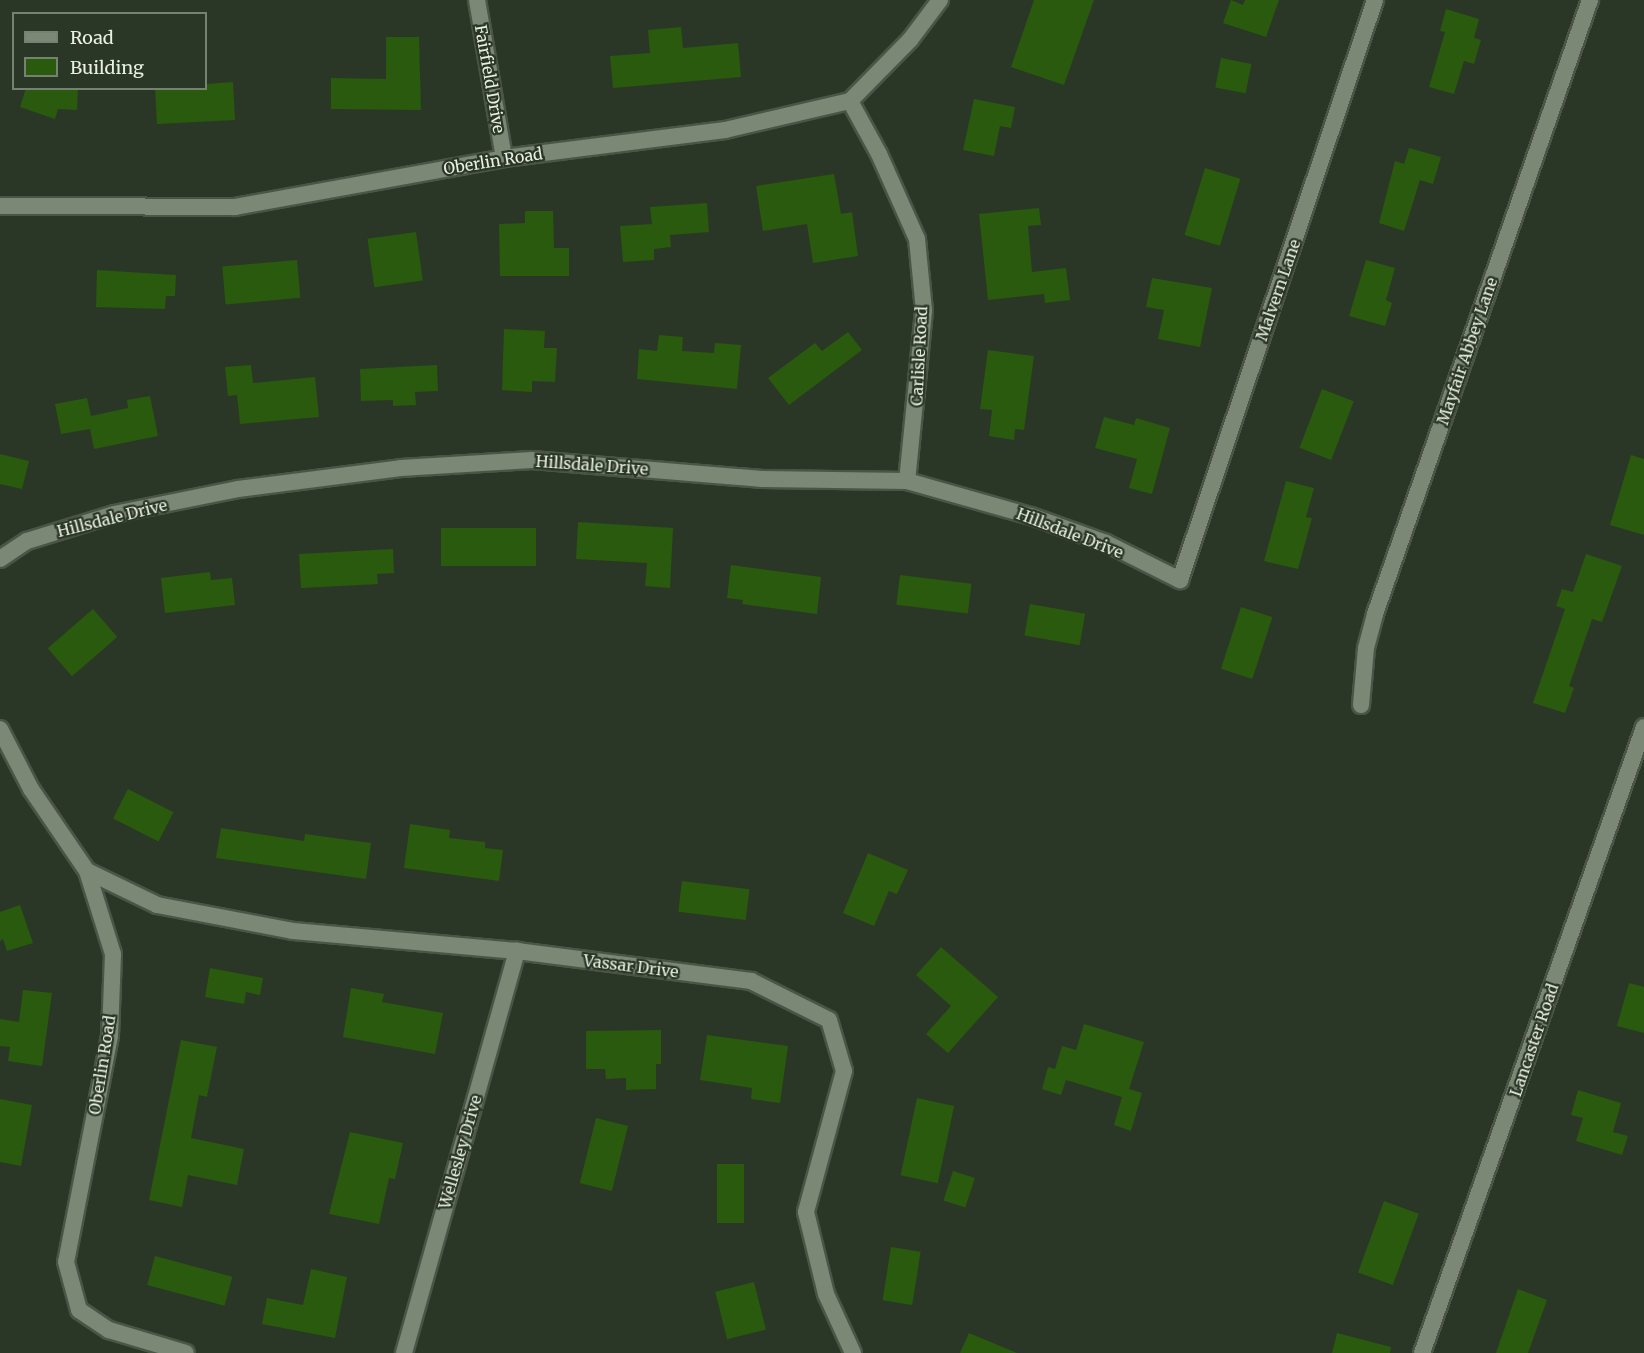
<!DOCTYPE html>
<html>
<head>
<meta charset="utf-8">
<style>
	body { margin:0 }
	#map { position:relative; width:1644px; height:1353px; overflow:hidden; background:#2b3726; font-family:Merriweather,serif }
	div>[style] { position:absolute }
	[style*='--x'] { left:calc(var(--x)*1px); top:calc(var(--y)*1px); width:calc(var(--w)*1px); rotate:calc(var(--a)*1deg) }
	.building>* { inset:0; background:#295a0d; transform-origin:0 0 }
	.roads { filter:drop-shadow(2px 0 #4a5547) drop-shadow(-2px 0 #4a5547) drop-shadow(0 2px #4a5547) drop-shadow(0 -2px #4a5547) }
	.minor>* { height:16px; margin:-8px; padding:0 8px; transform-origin:8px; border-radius:8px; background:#7a8875 }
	span { translate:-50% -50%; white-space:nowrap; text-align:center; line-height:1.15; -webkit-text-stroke:4.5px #2b3726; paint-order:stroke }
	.street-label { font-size:16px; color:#e8f0e5 }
	.legend { position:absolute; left:12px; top:12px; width:195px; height:78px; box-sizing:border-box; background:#2b3726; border:2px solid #778172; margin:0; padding:8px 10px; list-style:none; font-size:18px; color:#e8f0e5 }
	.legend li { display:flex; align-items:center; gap:12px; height:30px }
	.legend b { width:30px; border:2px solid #778172 }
</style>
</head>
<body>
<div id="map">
	<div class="building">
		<i style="clip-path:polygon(1034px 0,1094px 0,1064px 85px,1011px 67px)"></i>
		<i style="clip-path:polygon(1231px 0,1243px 5px,1245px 0,1279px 0,1266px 37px,1223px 23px)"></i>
		<i style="clip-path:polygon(1446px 9px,1479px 19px,1474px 38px,1481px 40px,1474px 64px,1464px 61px,1454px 94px,1429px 87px,1445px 32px,1440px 31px)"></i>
		<i style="clip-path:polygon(681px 27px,683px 48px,738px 43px,741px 77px,613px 88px,610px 56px,650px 53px,648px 30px)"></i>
		<i style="clip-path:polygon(386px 37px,419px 37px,421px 110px,331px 109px,331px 78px,386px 79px)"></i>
		<i style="left:1221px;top:58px;width:31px;height:30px;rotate:11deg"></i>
		<i style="clip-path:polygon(233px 82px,235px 120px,157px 124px,155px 88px,206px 88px,206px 84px)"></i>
		<i style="clip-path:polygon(26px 88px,78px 88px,77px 110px,58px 109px,55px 119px,20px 107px)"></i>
		<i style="clip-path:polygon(974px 99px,1015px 107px,1011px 128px,1000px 126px,994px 156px,963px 150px)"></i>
		<i style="clip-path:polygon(1409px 148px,1441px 157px,1433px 184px,1420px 180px,1404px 231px,1379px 223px,1395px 161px,1404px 164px)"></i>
		<i style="left:1205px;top:168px;width:37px;height:70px;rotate:17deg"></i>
		<i style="clip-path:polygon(834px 174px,841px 214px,852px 212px,858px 256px,813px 263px,807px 224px,763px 231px,756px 186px)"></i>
		<i style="clip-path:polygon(707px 203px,709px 232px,670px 235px,671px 247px,654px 249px,654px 260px,623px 262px,620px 226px,652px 224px,650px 207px)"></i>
		<i style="clip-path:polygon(1039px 208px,1041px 225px,1028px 226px,1032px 272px,1066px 268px,1070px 300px,1045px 303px,1044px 294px,988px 300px,979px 214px)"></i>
		<i style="clip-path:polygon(525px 211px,553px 211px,554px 248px,569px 248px,569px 276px,500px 276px,499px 224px,525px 223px)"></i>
		<i style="left:416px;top:232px;width:49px;height:49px;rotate:82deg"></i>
		<i style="left:297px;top:260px;width:38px;height:75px;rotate:85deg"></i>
		<i style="clip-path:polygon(1366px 260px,1395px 268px,1386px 300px,1392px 303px,1385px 326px,1349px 316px)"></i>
		<i style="clip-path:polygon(97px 270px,176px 275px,175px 296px,166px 296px,165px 309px,96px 307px)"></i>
		<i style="clip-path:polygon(1152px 278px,1212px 288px,1200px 347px,1158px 339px,1164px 310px,1146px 307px)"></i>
		<i style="clip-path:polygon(504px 329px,545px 331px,544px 348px,557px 348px,555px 382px,532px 381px,532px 392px,502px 390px)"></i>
		<i style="clip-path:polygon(848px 332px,862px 350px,789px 405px,768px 378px,815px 343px,822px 351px)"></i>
		<i style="clip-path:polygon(659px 335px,683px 337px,682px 351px,714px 353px,715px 343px,741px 345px,737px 389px,637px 379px,639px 349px,657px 351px)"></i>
		<i style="clip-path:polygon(988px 350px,1034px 356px,1024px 430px,1015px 429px,1014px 440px,989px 436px,992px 410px,980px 409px)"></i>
		<i style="clip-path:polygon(251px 365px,253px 383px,315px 377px,319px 417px,240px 424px,237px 395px,228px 396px,225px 367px)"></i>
		<i style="clip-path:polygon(437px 365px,438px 391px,415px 392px,416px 405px,393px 406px,393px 400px,361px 401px,360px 369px)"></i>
		<i style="left:1322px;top:389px;width:34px;height:63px;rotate:21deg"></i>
		<i style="clip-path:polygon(150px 396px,158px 436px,94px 449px,90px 429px,61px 434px,55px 404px,87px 398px,91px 416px,128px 408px,127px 400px)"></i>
		<i style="clip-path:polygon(1104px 417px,1134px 425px,1136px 418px,1170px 428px,1152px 494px,1129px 488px,1137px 459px,1095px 448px)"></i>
		<i style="clip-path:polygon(0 454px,29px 461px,22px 489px,0 484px)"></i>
		<i style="clip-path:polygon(1631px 455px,1644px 459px,1644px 535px,1610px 525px)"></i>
		<i style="clip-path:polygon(1286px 481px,1314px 488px,1306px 517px,1312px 518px,1298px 569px,1264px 561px)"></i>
		<i style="clip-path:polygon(578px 522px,673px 528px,670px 588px,645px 586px,647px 563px,576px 559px)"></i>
		<i style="left:441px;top:528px;width:95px;height:38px"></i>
		<i style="clip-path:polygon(393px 549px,394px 573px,377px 574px,378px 584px,301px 588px,299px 554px)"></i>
		<i style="clip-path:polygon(1586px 554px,1622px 566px,1602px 622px,1592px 619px,1569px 686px,1574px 688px,1565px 713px,1533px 703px,1565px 609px,1556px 606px,1562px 589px,1573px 592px)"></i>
		<i style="clip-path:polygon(731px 565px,821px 577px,817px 614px,742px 604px,743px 600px,727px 598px)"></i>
		<i style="clip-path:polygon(210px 572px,211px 580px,232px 578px,235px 605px,165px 613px,161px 578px)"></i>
		<i style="left:900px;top:575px;width:72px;height:30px;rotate:7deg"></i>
		<i style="left:1030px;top:604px;width:56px;height:32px;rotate:10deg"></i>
		<i style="left:1241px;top:607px;width:33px;height:65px;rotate:18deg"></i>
		<i style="left:93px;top:609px;width:37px;height:60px;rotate:49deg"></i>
		<i style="left:128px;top:789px;width:51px;height:33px;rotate:27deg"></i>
		<i style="clip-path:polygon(410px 824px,450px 830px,449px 838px,485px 842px,485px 848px,503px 850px,499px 881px,404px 868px)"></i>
		<i style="clip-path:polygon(221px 828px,304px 841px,305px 834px,371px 843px,366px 879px,216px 858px)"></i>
		<i style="clip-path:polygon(868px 853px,908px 870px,897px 894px,889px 891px,874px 926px,843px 913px)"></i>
		<i style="left:682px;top:881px;width:68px;height:31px;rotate:7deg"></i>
		<i style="clip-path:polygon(20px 905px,33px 943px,7px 951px,3px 939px,0 941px,0 912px)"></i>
		<i style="clip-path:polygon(941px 947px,998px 997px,948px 1053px,926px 1034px,951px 1006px,916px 975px)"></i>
		<i style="clip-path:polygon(210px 968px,263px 978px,260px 995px,246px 992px,244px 1004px,205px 997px)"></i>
		<i style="clip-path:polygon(1629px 983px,1644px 987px,1644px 1033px,1617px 1026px)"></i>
		<i style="clip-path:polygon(351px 988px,384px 994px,382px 1002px,443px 1013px,435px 1054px,343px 1037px)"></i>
		<i style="clip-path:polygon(23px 990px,52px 993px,42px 1066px,8px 1061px,10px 1047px,0 1046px,0 1019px,19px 1022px)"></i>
		<i style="clip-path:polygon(1084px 1024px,1144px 1042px,1129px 1089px,1142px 1093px,1131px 1131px,1114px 1125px,1122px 1097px,1066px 1080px,1061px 1095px,1042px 1089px,1048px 1067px,1055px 1069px,1062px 1046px,1076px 1050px)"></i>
		<i style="clip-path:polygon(661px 1030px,661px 1064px,656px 1064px,656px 1089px,626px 1090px,626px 1078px,606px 1079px,605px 1069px,586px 1069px,586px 1031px)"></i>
		<i style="clip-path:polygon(707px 1035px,788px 1046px,780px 1103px,751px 1099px,752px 1088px,700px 1080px)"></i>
		<i style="clip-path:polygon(181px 1040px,217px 1047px,207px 1097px,199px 1095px,191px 1138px,244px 1149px,237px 1185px,188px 1175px,182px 1207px,149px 1200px)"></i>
		<i style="clip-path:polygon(1578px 1090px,1621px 1103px,1613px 1132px,1628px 1136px,1622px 1155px,1576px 1141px,1583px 1118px,1571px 1115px)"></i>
		<i style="left:917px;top:1098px;width:38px;height:79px;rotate:12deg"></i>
		<i style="clip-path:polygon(0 1099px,32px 1105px,21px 1166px,0 1162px)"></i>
		<i style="left:596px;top:1118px;width:33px;height:67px;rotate:14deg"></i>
		<i style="clip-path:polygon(350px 1132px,403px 1143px,395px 1179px,389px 1178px,379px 1224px,329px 1214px)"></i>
		<i style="left:717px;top:1164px;width:27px;height:59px"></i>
		<i style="left:953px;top:1171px;width:23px;height:31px;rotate:18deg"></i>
		<i style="left:1384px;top:1201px;width:37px;height:76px;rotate:20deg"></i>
		<i style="left:891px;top:1247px;width:30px;height:54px;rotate:9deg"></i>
		<i style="left:155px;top:1256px;width:80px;height:30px;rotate:15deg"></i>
		<i style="clip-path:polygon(311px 1269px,347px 1277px,335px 1338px,262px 1324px,267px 1298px,303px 1305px)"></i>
		<i style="left:754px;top:1282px;width:49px;height:40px;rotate:76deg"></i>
		<i style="clip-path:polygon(1518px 1289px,1547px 1300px,1528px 1353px,1496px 1353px)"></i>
		<i style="clip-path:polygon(969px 1333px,1017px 1353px,960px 1353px)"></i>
		<i style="clip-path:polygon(1337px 1333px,1391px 1347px,1390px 1353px,1332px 1353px)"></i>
	</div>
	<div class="roads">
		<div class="minor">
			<i style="--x:477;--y:0;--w:160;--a:80.3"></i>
			<i style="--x:850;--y:101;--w:60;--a:61.3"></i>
			<i style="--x:879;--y:154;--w:93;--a:65.9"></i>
			<i style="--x:917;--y:239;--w:72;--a:84.4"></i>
			<i style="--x:924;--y:311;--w:171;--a:95.7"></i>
			<i style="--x:0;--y:206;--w:235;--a:0.2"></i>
			<i style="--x:235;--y:207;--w:273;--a:-10.3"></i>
			<i style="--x:504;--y:158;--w:223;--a:-7.2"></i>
			<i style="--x:725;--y:130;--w:128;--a:-13.1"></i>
			<i style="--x:850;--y:101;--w:86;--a:-45.5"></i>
			<i style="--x:910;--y:40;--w:50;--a:-53.1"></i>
			<i style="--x:0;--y:559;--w:32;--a:-34"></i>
			<i style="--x:27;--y:541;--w:91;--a:-17.2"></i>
			<i style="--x:114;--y:514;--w:126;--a:-11.4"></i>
			<i style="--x:238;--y:489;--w:164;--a:-7.3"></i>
			<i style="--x:401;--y:468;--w:131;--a:-3.5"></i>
			<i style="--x:532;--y:460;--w:231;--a:4.7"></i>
			<i style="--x:762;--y:479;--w:145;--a:0.8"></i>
			<i style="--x:907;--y:481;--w:129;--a:15.8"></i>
			<i style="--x:1031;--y:516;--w:80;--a:19.8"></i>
			<i style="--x:1106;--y:543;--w:83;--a:26.6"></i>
			<i style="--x:1180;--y:580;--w:612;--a:-71.42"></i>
			<i style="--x:1361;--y:705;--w:57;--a:-85"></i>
			<i style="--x:1366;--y:648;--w:35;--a:-75"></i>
			<i style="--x:1375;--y:614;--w:651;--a:-70.7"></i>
			<i style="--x:0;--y:729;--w:68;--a:62.7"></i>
			<i style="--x:31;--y:789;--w:99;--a:55.7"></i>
			<i style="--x:87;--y:871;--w:87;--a:72.6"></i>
			<i style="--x:113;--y:954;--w:82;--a:92.1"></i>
			<i style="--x:110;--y:1036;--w:230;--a:101"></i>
			<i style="--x:66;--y:1262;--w:50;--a:74.8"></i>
			<i style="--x:79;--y:1310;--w:36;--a:34"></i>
			<i style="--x:109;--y:1330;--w:80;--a:16.6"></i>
			<i style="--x:87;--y:871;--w:78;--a:25.9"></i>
			<i style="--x:157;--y:905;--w:138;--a:10.8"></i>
			<i style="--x:293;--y:931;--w:225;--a:5.1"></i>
			<i style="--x:517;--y:951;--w:236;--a:7.3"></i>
			<i style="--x:751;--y:981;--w:87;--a:26.6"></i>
			<i style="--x:829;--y:1020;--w:53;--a:73.6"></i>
			<i style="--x:844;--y:1071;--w:146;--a:105.1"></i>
			<i style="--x:806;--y:1212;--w:84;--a:76.3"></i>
			<i style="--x:826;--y:1294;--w:65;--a:65.4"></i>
			<i style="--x:404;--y:1353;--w:418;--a:-74.3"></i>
			<i style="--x:1422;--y:1353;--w:664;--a:-70.47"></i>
		</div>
	</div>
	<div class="street-label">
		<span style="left:490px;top:79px;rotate:80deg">Fairfield Drive</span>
		<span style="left:493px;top:161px;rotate:-9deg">Oberlin Road</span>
		<span style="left:1278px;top:290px;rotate:-71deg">Malvern Lane</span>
		<span style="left:1467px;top:351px;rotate:-71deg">Mayfair Abbey Lane</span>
		<span style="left:919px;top:356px;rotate:-87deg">Carlisle Road</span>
		<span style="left:592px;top:465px;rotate:4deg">Hillsdale Drive</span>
		<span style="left:112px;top:518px;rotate:-14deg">Hillsdale Drive</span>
		<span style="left:1070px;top:533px;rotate:21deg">Hillsdale Drive</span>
		<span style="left:631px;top:966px;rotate:7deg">Vassar Drive</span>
		<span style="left:1534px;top:1040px;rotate:-71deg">Lancaster Road</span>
		<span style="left:102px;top:1065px;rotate:-81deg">Oberlin Road</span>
		<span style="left:460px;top:1152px;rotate:-74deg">Wellesley Drive</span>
	</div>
	<ul class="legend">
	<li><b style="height:8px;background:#7a8875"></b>Road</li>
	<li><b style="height:16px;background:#295a0d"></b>Building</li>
	</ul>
</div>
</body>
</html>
